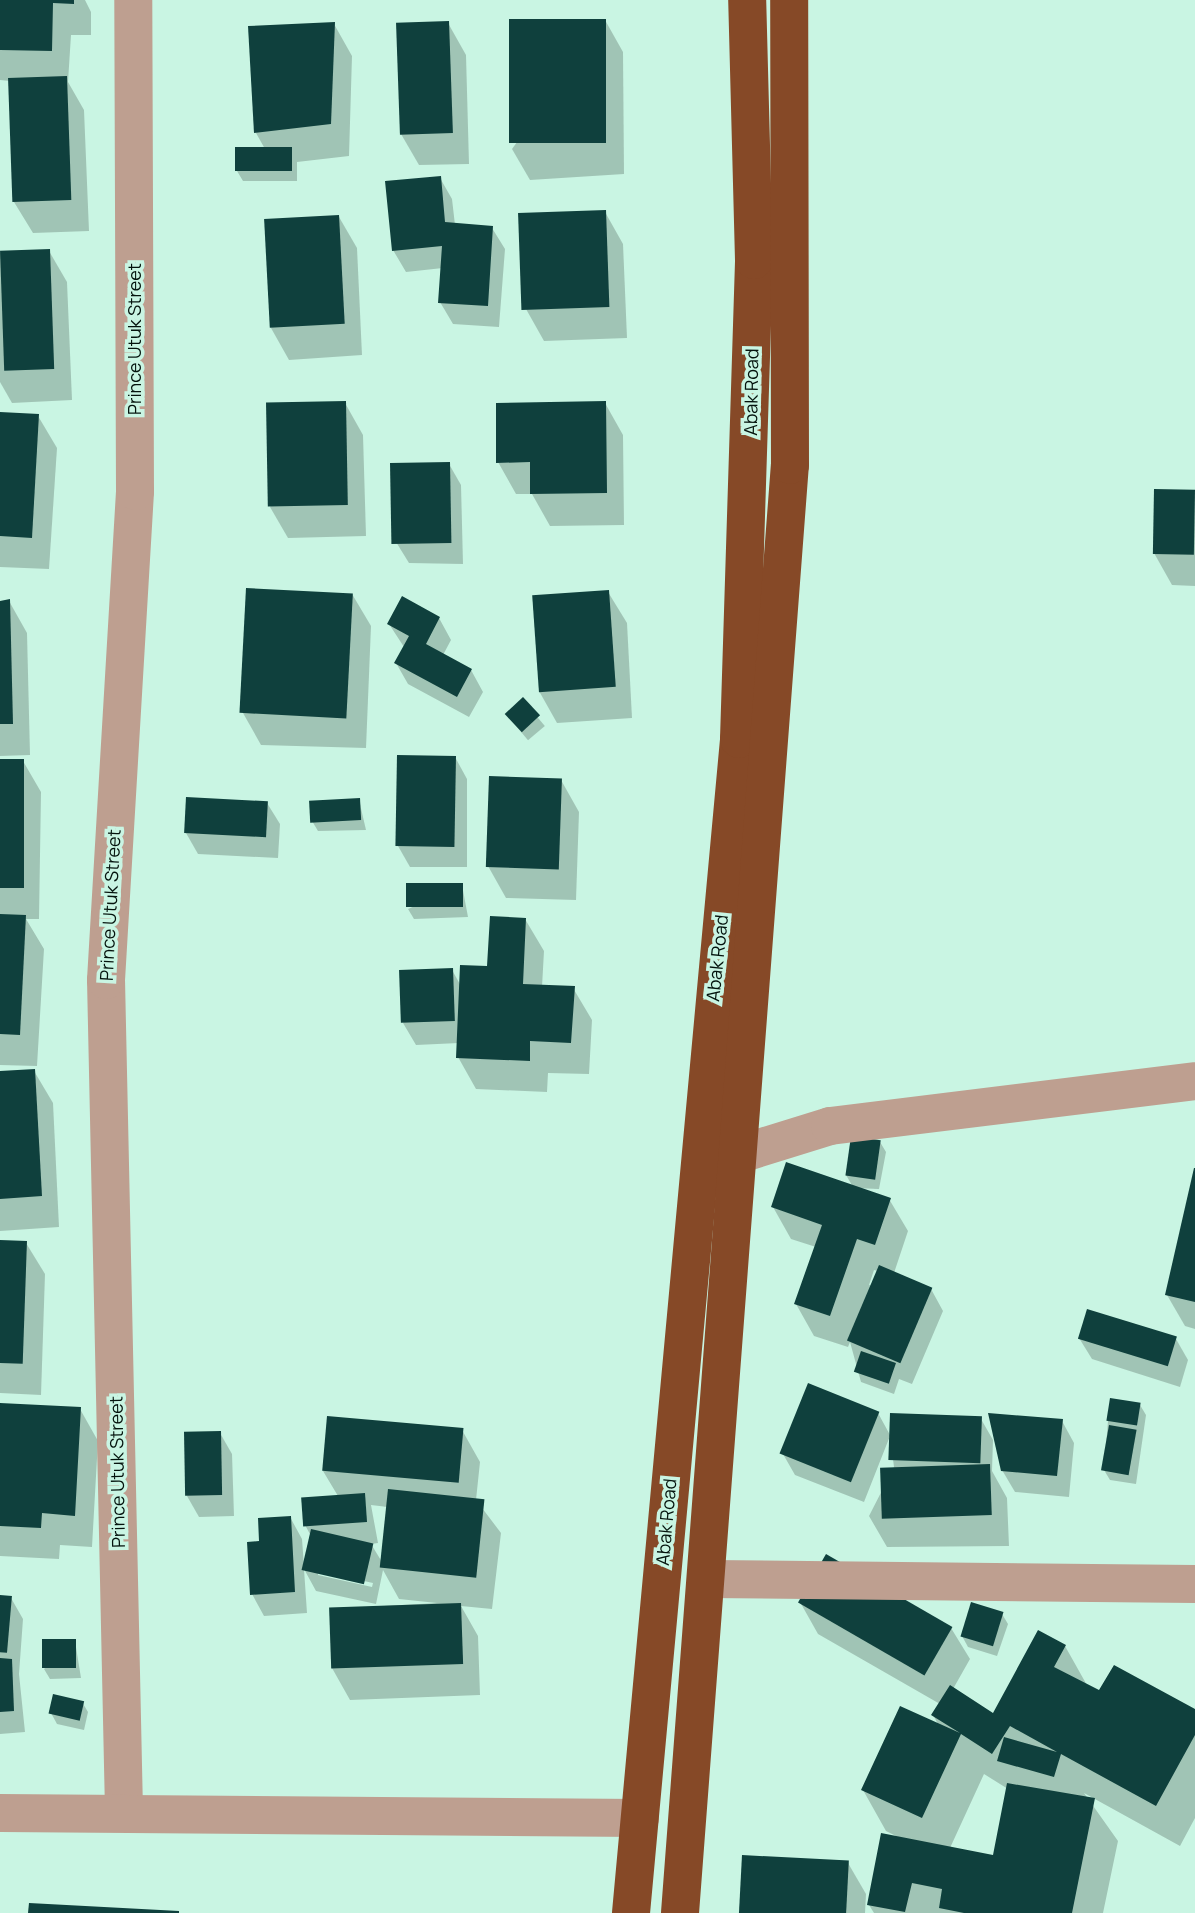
<!DOCTYPE html>
<html>
<head>
<meta charset="utf-8">
<style>
	body { margin:0 }
	#map { position:relative; width:1195px; height:1913px; overflow:hidden; background:#c9f5e3; font-family:Manrope,sans-serif }
	div>[style] { position:absolute }
	[style*='--x'] { left:calc(var(--x)*1px); top:calc(var(--y)*1px); width:calc(var(--w)*1px); rotate:calc(var(--a)*1deg) }
	.shadow>* { inset:0; background:#0003; transform-origin:0 0 }
	.building>* { inset:0; background:#0f403d; transform-origin:0 0 }
	.minor>* { height:38px; margin:-19px; padding:0 19px; transform-origin:19px; border-radius:19px; background:#be9f90 }
	.highway>* { height:38px; margin:-19px; padding:0 19px; transform-origin:19px; border-radius:19px; background:#864927 }
	span { translate:-50% -50%; white-space:nowrap; text-align:center; line-height:1.15; -webkit-text-stroke:7px #c9f5e3; paint-order:stroke }
	.street-label { font-size:18px; color:#04130d }
</style>
</head>
<body>
<div id="map">
	<div class="shadow">
		<i style="clip-path:polygon(0 0,85px 0,91px 12px,91px 35px,71px 35px,68px 82px,84px 110px,89px 231px,33px 233px,14px 202px,10px 81px,0 80px)"></i>
		<i style="clip-path:polygon(605px 20px,623px 52px,624px 174px,530px 180px,512px 149px)"></i>
		<i style="clip-path:polygon(448px 23px,466px 55px,469px 164px,419px 165px,401px 134px)"></i>
		<i style="clip-path:polygon(334px 24px,352px 56px,349px 156px,297px 162px,297px 181px,243px 181px,237px 171px,265px 149px,256px 133px)"></i>
		<i style="clip-path:polygon(440px 178px,452px 199px,455px 225px,492px 228px,505px 249px,499px 327px,453px 324px,440px 302px,443px 268px,406px 272px,393px 250px)"></i>
		<i style="clip-path:polygon(605px 212px,623px 244px,627px 338px,544px 341px,526px 309px)"></i>
		<i style="clip-path:polygon(339px 217px,357px 248px,362px 355px,289px 360px,271px 328px)"></i>
		<i style="clip-path:polygon(49px 251px,67px 282px,72px 400px,12px 403px,0 382px,0 253px)"></i>
		<i style="clip-path:polygon(345px 403px,363px 435px,366px 536px,288px 538px,270px 507px)"></i>
		<i style="clip-path:polygon(605px 403px,623px 435px,624px 525px,550px 526px,532px 494px,516px 494px,498px 462px)"></i>
		<i style="clip-path:polygon(0 414px,38px 416px,57px 448px,49px 569px,0 567px)"></i>
		<i style="clip-path:polygon(449px 464px,461px 485px,463px 564px,409px 563px,396px 542px)"></i>
		<i style="clip-path:polygon(1195px 492px,1195px 586px,1172px 585px,1154px 553px)"></i>
		<i style="clip-path:polygon(608px 592px,627px 623px,632px 718px,557px 723px,539px 691px)"></i>
		<i style="clip-path:polygon(352px 594px,371px 626px,366px 748px,261px 745px,243px 713px)"></i>
		<i style="clip-path:polygon(9px 601px,27px 633px,30px 755px,0 756px,0 603px)"></i>
		<i style="clip-path:polygon(439px 618px,451px 640px,443px 655px,471px 670px,483px 692px,469px 717px,408px 684px,396px 663px,404px 647px,389px 624px)"></i>
		<i style="left:523px;top:700px;width:34px;height:22px;rotate:50deg"></i>
		<i style="clip-path:polygon(455px 757px,467px 779px,467px 867px,410px 867px,398px 846px)"></i>
		<i style="clip-path:polygon(0 761px,23px 761px,41px 792px,39px 919px,26px 919px,44px 949px,37px 1066px,0 1065px)"></i>
		<i style="clip-path:polygon(561px 780px,579px 812px,576px 900px,506px 898px,488px 866px)"></i>
		<i style="clip-path:polygon(359px 800px,366px 830px,318px 831px,312px 821px)"></i>
		<i style="clip-path:polygon(267px 803px,280px 824px,278px 858px,198px 854px,186px 833px)"></i>
		<i style="clip-path:polygon(462px 885px,468px 917px,414px 919px,408px 909px)"></i>
		<i style="clip-path:polygon(525px 919px,544px 951px,542px 987px,573px 988px,592px 1020px,589px 1074px,548px 1073px,547px 1092px,476px 1089px,458px 1057px,459px 1043px,416px 1045px,403px 1023px,452px 970px,461px 986px,489px 968px)"></i>
		<i style="clip-path:polygon(34px 1071px,53px 1103px,59px 1227px,0 1231px,0 1073px)"></i>
		<i style="clip-path:polygon(evenodd,880px 1142px,886px 1152px,879px 1189px,855px 1188px,889px 1199px,908px 1231px,894px 1273px,931px 1289px,943px 1311px,912px 1384px,899px 1379px,894px 1394px,861px 1382px,850px 1342px,848px 1347px,814px 1336px,796px 1304px,816px 1247px,791px 1239px,773px 1207px,853px 1187px,846px 1175px,880px 1142px,874px 1270px,878px 1271px,872px 1286px,869px 1285px,874px 1270px)"></i>
		<i style="clip-path:polygon(1195px 1171px,1195px 1329px,1185px 1326px,1167px 1295px)"></i>
		<i style="clip-path:polygon(0 1242px,26px 1243px,45px 1274px,41px 1395px,0 1393px)"></i>
		<i style="clip-path:polygon(1079px 1338px,1176px 1339px,1188px 1360px,1180px 1387px,1092px 1359px)"></i>
		<i style="clip-path:polygon(0 1405px,80px 1409px,98px 1441px,92px 1547px,60px 1545px,59px 1559px,0 1556px)"></i>
		<i style="clip-path:polygon(1140px 1405px,1146px 1415px,1136px 1484px,1110px 1480px,1104px 1470px,1108px 1421px)"></i>
		<i style="clip-path:polygon(878px 1413px,890px 1435px,981px 1419px,993px 1440px,992px 1471px,1007px 1498px,1009px 1546px,887px 1547px,869px 1516px,894px 1467px,890px 1436px,864px 1502px,795px 1475px,783px 1454px)"></i>
		<i style="clip-path:polygon(1062px 1421px,1074px 1443px,1069px 1497px,1015px 1492px,1002px 1470px)"></i>
		<i style="clip-path:polygon(evenodd,462px 1430px,480px 1462px,476px 1500px,501px 1533px,492px 1609px,461px 1606px,478px 1636px,480px 1695px,350px 1700px,332px 1668px,331px 1609px,437px 1603px,399px 1599px,383px 1570px,376px 1604px,316px 1591px,304px 1569px,307px 1613px,264px 1616px,252px 1594px,261px 1543px,290px 1517px,302px 1539px,304px 1566px,311px 1536px,305px 1525px,338px 1496px,323px 1471px,462px 1430px,371px 1505px,388px 1507px,382px 1562px,371px 1544px,378px 1543px,371px 1505px,462px 1430px,318px 1571px,373px 1583px,372px 1587px,318px 1575px,318px 1571px)"></i>
		<i style="clip-path:polygon(220px 1433px,232px 1454px,234px 1516px,199px 1517px,187px 1496px)"></i>
		<i style="clip-path:polygon(0 1597px,11px 1598px,23px 1619px,19px 1674px,25px 1732px,0 1734px)"></i>
		<i style="clip-path:polygon(evenodd,800px 1602px,951px 1628px,970px 1659px,953px 1689px,993px 1716px,1065px 1646px,1088px 1687px,1100px 1693px,1195px 1711px,1195px 1818px,1180px 1846px,1084px 1793px,1118px 1841px,1103px 1913px,874px 1913px,869px 1905px,898px 1837px,886px 1831px,863px 1790px,939px 1726px,933px 1715px,940px 1704px,818px 1634px,800px 1602px,984px 1774px,1008px 1789px,994px 1857px,950px 1848px,984px 1774px)"></i>
		<i style="clip-path:polygon(1002px 1614px,1008px 1624px,997px 1656px,968px 1647px,962px 1636px)"></i>
		<i style="clip-path:polygon(75px 1641px,81px 1678px,50px 1679px,44px 1669px)"></i>
		<i style="clip-path:polygon(82px 1702px,88px 1712px,84px 1730px,57px 1724px,51px 1713px)"></i>
		<i style="clip-path:polygon(848px 1863px,866px 1894px,865px 1913px,741px 1913px)"></i>
	</div>
	<div class="building">
		<i style="clip-path:polygon(0 0,74px 0,74px 4px,53px 3px,52px 51px,0 50px)"></i>
		<i style="left:606px;top:19px;width:124px;height:97px;rotate:90deg"></i>
		<i style="left:449px;top:21px;width:112px;height:53px;rotate:88deg"></i>
		<i style="clip-path:polygon(335px 22px,331px 124px,254px 133px,248px 26px)"></i>
		<i style="left:67px;top:76px;width:124px;height:59px;rotate:88deg"></i>
		<i style="left:235px;top:147px;width:57px;height:24px"></i>
		<i style="clip-path:polygon(441px 176px,445px 222px,493px 226px,488px 306px,438px 303px,442px 246px,392px 251px,385px 181px)"></i>
		<i style="left:606px;top:210px;width:97px;height:88px;rotate:88deg"></i>
		<i style="left:339px;top:215px;width:109px;height:75px;rotate:87deg"></i>
		<i style="left:50px;top:249px;width:120px;height:50px;rotate:88deg"></i>
		<i style="left:346px;top:401px;width:104px;height:80px;rotate:89deg"></i>
		<i style="clip-path:polygon(606px 401px,607px 493px,530px 494px,530px 462px,496px 463px,496px 403px)"></i>
		<i style="clip-path:polygon(0 412px,39px 414px,32px 538px,0 536px)"></i>
		<i style="left:450px;top:462px;width:81px;height:60px;rotate:89deg"></i>
		<i style="left:1154px;top:489px;width:41px;height:65px;rotate:1deg"></i>
		<i style="left:246px;top:588px;width:107px;height:125px;rotate:3deg"></i>
		<i style="left:609px;top:590px;width:97px;height:77px;rotate:86deg"></i>
		<i style="clip-path:polygon(402px 596px,440px 617px,426px 644px,472px 669px,457px 697px,394px 663px,409px 636px,387px 624px)"></i>
		<i style="clip-path:polygon(10px 599px,13px 724px,0 724px,0 601px)"></i>
		<i style="left:523px;top:697px;width:25px;height:25px;rotate:47deg"></i>
		<i style="left:397px;top:755px;width:59px;height:91px;rotate:1deg"></i>
		<i style="left:0;top:759px;width:24px;height:129px"></i>
		<i style="left:489px;top:776px;width:73px;height:91px;rotate:2deg"></i>
		<i style="left:186px;top:797px;width:82px;height:36px;rotate:3deg"></i>
		<i style="left:360px;top:798px;width:22px;height:51px;rotate:87deg"></i>
		<i style="left:463px;top:883px;width:24px;height:57px;rotate:90deg"></i>
		<i style="clip-path:polygon(0 914px,26px 915px,20px 1035px,0 1034px)"></i>
		<i style="clip-path:polygon(490px 916px,526px 918px,523px 984px,575px 986px,571px 1043px,530px 1041px,530px 1061px,456px 1058px,460px 965px,487px 966px)"></i>
		<i style="left:453px;top:968px;width:53px;height:54px;rotate:88deg"></i>
		<i style="clip-path:polygon(35px 1069px,42px 1196px,0 1199px,0 1071px)"></i>
		<i style="left:851px;top:1136px;width:30px;height:40px;rotate:8deg"></i>
		<i style="clip-path:polygon(786px 1162px,891px 1198px,875px 1245px,857px 1239px,830px 1316px,794px 1304px,822px 1225px,771px 1207px)"></i>
		<i style="clip-path:polygon(1194px 1168px,1195px 1168px,1195px 1302px,1165px 1295px)"></i>
		<i style="left:0;top:1240px;width:27px;height:123px;rotate:2deg"></i>
		<i style="left:879px;top:1265px;width:58px;height:82px;rotate:23deg"></i>
		<i style="left:1087px;top:1309px;width:94px;height:31px;rotate:17deg"></i>
		<i style="left:861px;top:1351px;width:37px;height:22px;rotate:19deg"></i>
		<i style="left:808px;top:1383px;width:77px;height:76px;rotate:22deg"></i>
		<i style="left:1110px;top:1398px;width:31px;height:23px;rotate:9deg"></i>
		<i style="clip-path:polygon(0 1403px,81px 1407px,75px 1516px,42px 1513px,41px 1528px,0 1526px)"></i>
		<i style="left:890px;top:1413px;width:92px;height:47px;rotate:2deg"></i>
		<i style="clip-path:polygon(988px 1413px,1063px 1419px,1057px 1476px,1001px 1471px)"></i>
		<i style="left:327px;top:1416px;width:137px;height:55px;rotate:5deg"></i>
		<i style="left:1109px;top:1425px;width:28px;height:46px;rotate:10deg"></i>
		<i style="left:221px;top:1431px;width:64px;height:37px;rotate:89deg"></i>
		<i style="left:990px;top:1464px;width:51px;height:110px;rotate:88deg"></i>
		<i style="left:388px;top:1489px;width:97px;height:79px;rotate:6deg"></i>
		<i style="left:365px;top:1493px;width:29px;height:64px;rotate:86deg"></i>
		<i style="clip-path:polygon(291px 1516px,295px 1592px,250px 1595px,247px 1542px,259px 1541px,258px 1518px)"></i>
		<i style="left:311px;top:1529px;width:64px;height:42px;rotate:13deg"></i>
		<i style="left:826px;top:1554px;width:146px;height:56px;rotate:30deg"></i>
		<i style="left:0;top:1595px;width:12px;height:57px;rotate:5deg"></i>
		<i style="left:971px;top:1602px;width:34px;height:36px;rotate:17deg"></i>
		<i style="left:461px;top:1603px;width:61px;height:132px;rotate:88deg"></i>
		<i style="clip-path:polygon(1038px 1630px,1066px 1645px,1054px 1667px,1099px 1690px,1114px 1665px,1195px 1709px,1195px 1735px,1156px 1806px,1061px 1754px,1054px 1777px,997px 1761px,1004px 1737px,1057px 1752px,1010px 1726px,992px 1754px,961px 1734px,922px 1818px,861px 1790px,900px 1706px,960px 1733px,931px 1715px,950px 1685px,993px 1713px)"></i>
		<i style="left:76px;top:1639px;width:29px;height:34px;rotate:90deg"></i>
		<i style="clip-path:polygon(0 1658px,12px 1659px,14px 1711px,0 1712px)"></i>
		<i style="left:53px;top:1694px;width:32px;height:20px;rotate:13deg"></i>
		<i style="clip-path:polygon(1007px 1783px,1095px 1798px,1072px 1913px,964px 1913px,939px 1908px,942px 1889px,912px 1883px,905px 1912px,867px 1905px,881px 1833px,993px 1855px)"></i>
		<i style="left:742px;top:1855px;width:107px;height:58px;rotate:3deg"></i>
		<i style="clip-path:polygon(29px 1903px,179px 1911px,179px 1913px,28px 1913px)"></i>
	</div>
	<div class="minor">
		<i style="--x:740;--y:1154;--w:94;--a:-17.3"></i>
		<i style="--x:830;--y:1126;--w:368;--a:-7"></i>
		<i style="--x:709;--y:1579;--w:486;--a:0.6"></i>
		<i style="--x:124;--y:1811;--w:831;--a:-91.24"></i>
		<i style="--x:106;--y:980;--w:490;--a:-86.6"></i>
		<i style="--x:135;--y:491;--w:491;--a:-90.2"></i>
		<i style="--x:0;--y:1813;--w:640;--a:0.45"></i>
	</div>
	<div class="highway">
		<i style="--x:631;--y:1913;--w:1179;--a:-84.74"></i>
		<i style="--x:739;--y:739;--w:479;--a:-88.2"></i>
		<i style="--x:754;--y:260;--w:260;--a:-91.5"></i>
		<i style="--x:680;--y:1913;--w:1452;--a:-85.66"></i>
		<i style="--x:790;--y:465;--w:465;--a:-90.1"></i>
	</div>
	<div class="street-label">
		<span style="left:134px;top:339px;rotate:-90deg">Prince Utuk Street</span>
		<span style="left:751px;top:392px;rotate:-89deg">Abak Road</span>
		<span style="left:110px;top:905px;rotate:-87deg">Prince Utuk Street</span>
		<span style="left:717px;top:958px;rotate:-84deg">Abak Road</span>
		<span style="left:117px;top:1472px;rotate:-91deg">Prince Utuk Street</span>
		<span style="left:666px;top:1522px;rotate:-85deg">Abak Road</span>
	</div>
</div>
</body>
</html>
